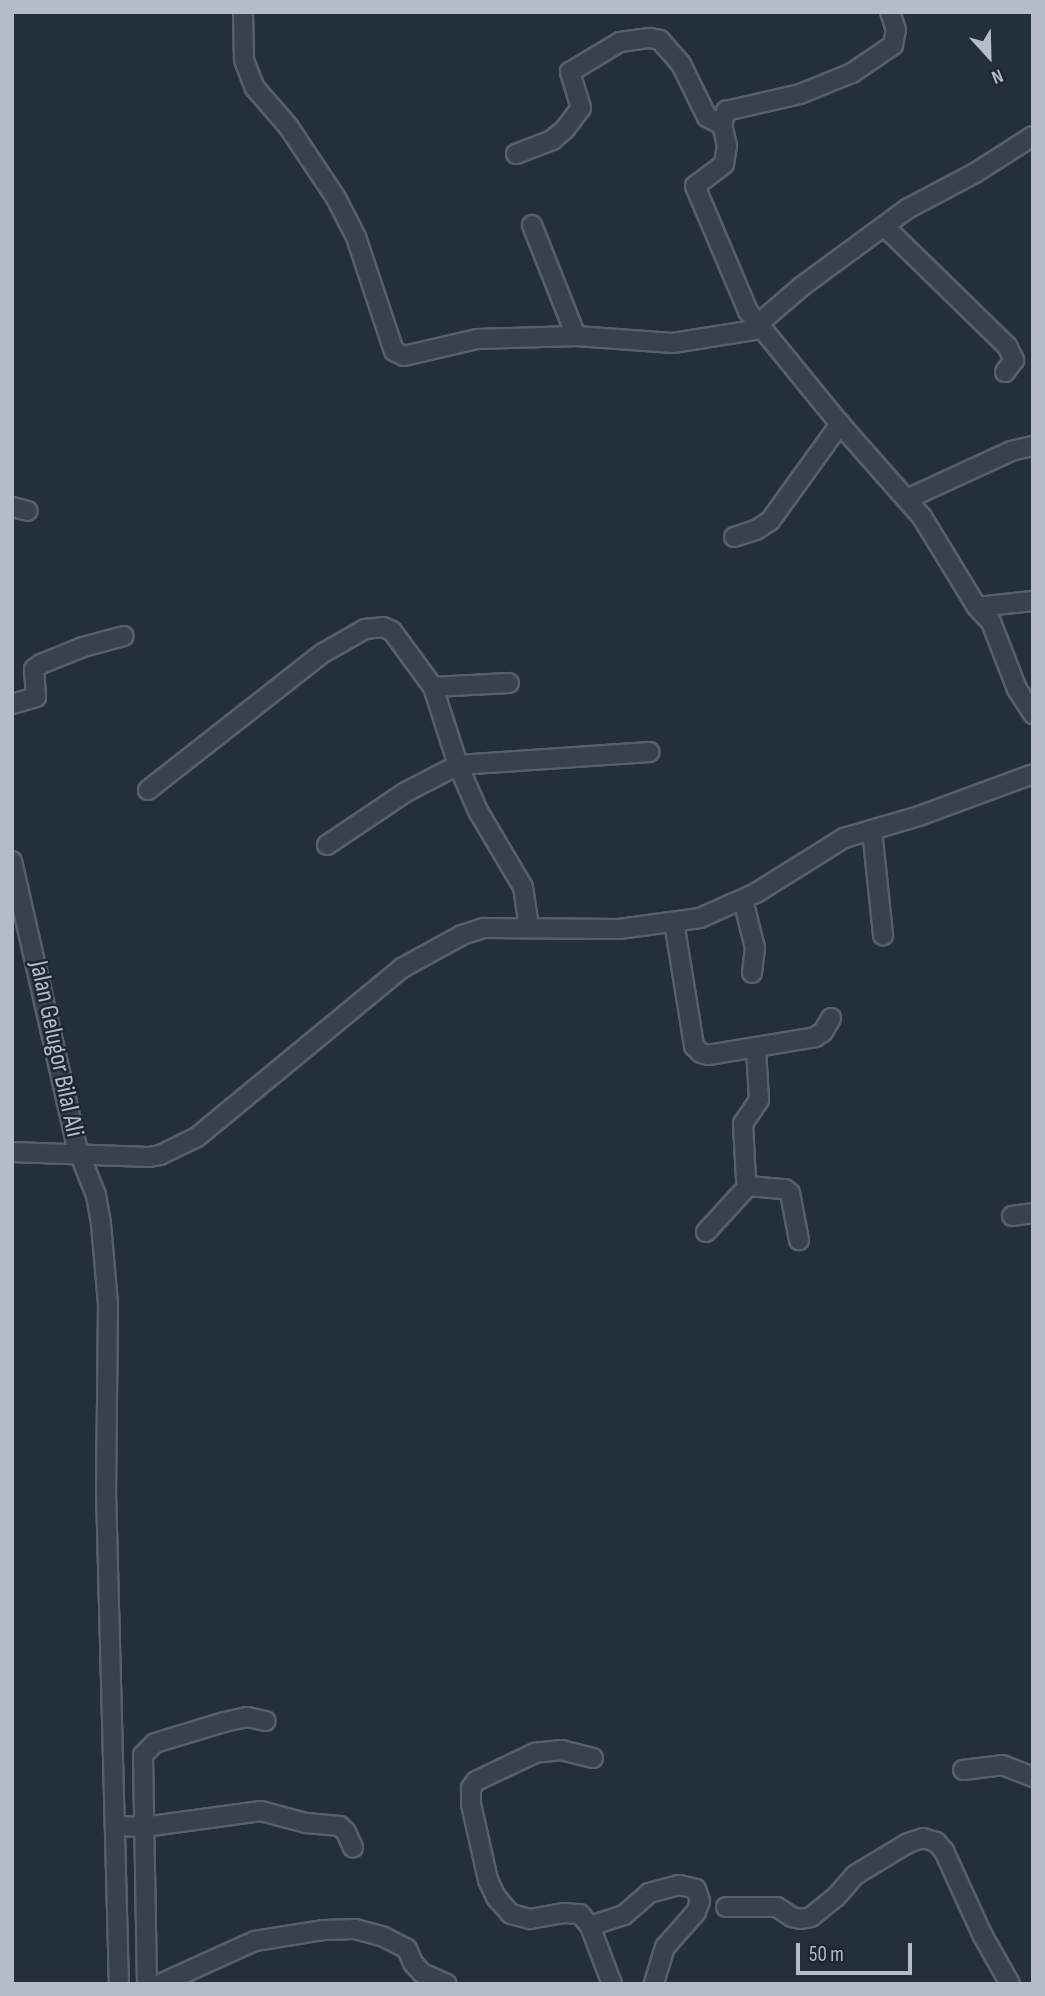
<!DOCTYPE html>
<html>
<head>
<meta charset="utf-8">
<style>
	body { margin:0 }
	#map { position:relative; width:1045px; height:1996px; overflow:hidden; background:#242f3e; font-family:"Sofia Sans Condensed",sans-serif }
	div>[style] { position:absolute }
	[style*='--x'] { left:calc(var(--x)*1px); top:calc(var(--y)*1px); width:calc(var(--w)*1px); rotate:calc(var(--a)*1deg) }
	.roads { filter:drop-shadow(2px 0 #565f6c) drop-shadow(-2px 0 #565f6c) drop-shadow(0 2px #565f6c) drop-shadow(0 -2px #565f6c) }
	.minor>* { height:18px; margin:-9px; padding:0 9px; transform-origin:9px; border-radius:9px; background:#38414e }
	span { translate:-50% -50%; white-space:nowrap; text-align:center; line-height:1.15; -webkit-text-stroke:5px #1d2633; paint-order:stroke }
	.street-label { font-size:26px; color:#b4bcc9 }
	.frame { position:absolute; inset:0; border:14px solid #b4bcc9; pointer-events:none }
	.north { position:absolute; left:954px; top:21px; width:70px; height:70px; -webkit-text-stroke:5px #1d2633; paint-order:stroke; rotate:158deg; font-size:19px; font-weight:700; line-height:28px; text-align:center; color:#b4bcc9 }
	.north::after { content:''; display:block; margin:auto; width:24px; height:32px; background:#b4bcc9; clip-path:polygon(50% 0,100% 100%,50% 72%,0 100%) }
	.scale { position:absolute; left:796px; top:1943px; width:116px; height:32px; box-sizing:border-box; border:4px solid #b4bcc9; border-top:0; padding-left:9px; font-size:21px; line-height:24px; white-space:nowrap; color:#b4bcc9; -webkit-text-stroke:5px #1d2633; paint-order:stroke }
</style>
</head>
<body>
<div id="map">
	<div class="roads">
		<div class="minor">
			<i style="--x:243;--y:12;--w:48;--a:88.8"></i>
			<i style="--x:244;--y:60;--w:30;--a:69"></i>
			<i style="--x:255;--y:88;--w:50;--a:49"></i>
			<i style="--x:288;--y:126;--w:87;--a:56.3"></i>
			<i style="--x:336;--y:198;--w:44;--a:62.9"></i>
			<i style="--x:356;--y:237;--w:120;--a:71.6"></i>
			<i style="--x:394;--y:351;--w:11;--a:27"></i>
			<i style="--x:404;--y:356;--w:75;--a:-13.1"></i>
			<i style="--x:477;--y:339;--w:99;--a:-1.7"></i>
			<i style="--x:576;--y:336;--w:97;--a:4.1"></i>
			<i style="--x:673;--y:343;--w:88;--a:-9.1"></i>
			<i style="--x:516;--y:154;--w:39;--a:-21"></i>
			<i style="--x:552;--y:140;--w:17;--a:-40"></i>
			<i style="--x:565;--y:129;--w:26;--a:-53"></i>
			<i style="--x:581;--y:108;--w:38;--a:-107"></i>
			<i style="--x:570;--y:72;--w:58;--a:-31"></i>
			<i style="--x:620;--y:42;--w:30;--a:-8"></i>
			<i style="--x:650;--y:38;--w:10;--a:11"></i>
			<i style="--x:660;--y:40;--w:32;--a:49"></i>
			<i style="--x:681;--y:64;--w:59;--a:63.9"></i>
			<i style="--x:707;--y:117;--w:17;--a:28"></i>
			<i style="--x:532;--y:225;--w:119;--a:68.4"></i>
			<i style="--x:884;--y:226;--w:172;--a:44.3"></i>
			<i style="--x:1007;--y:346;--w:16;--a:63"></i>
			<i style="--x:1014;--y:360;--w:15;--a:127"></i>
			<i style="--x:757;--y:325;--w:58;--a:-40.8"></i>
			<i style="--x:801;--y:287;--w:132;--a:-36.3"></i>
			<i style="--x:907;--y:209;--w:77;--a:-27.9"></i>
			<i style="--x:975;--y:173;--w:69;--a:-32.5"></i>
			<i style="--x:840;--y:424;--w:124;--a:48.6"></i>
			<i style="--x:922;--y:517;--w:105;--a:58.6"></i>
			<i style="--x:977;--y:607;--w:21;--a:47"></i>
			<i style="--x:991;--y:622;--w:72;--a:68.8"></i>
			<i style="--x:1017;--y:689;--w:30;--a:57"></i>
			<i style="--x:909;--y:498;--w:112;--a:-24.7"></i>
			<i style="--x:1011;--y:451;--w:23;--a:-13"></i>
			<i style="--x:12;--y:507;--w:16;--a:14"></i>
			<i style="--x:734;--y:537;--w:23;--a:-18"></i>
			<i style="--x:756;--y:530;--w:17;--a:-33"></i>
			<i style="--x:770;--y:521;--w:120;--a:-54.2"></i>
			<i style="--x:840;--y:424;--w:146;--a:-129.2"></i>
			<i style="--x:748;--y:311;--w:136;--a:-113"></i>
			<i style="--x:695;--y:186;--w:36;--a:-37"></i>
			<i style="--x:724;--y:164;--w:18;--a:-81"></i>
			<i style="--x:727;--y:146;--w:22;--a:-103"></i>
			<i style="--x:722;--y:125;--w:15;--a:-74"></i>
			<i style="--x:726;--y:111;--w:76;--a:-12.9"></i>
			<i style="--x:800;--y:94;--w:56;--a:-22"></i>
			<i style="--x:852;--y:73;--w:50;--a:-34.3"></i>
			<i style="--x:893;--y:45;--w:15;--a:-79"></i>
			<i style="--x:896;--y:30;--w:19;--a:-108"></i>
			<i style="--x:977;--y:607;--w:56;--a:-6.1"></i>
			<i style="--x:433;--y:687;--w:76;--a:-3"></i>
			<i style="--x:12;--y:704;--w:25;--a:-16"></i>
			<i style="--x:36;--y:697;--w:28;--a:-94"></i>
			<i style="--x:34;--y:669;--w:9;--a:-36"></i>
			<i style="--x:41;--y:664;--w:45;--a:-22"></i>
			<i style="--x:83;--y:647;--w:42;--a:-15"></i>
			<i style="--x:148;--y:790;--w:222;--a:-38.1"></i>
			<i style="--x:323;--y:653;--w:48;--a:-29.7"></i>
			<i style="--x:365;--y:629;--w:18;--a:-6"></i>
			<i style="--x:383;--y:627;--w:10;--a:24"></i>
			<i style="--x:392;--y:631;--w:69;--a:53.8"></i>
			<i style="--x:433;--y:687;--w:82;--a:72.2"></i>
			<i style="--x:458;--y:765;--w:50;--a:66.5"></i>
			<i style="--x:478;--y:811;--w:88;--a:59.4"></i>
			<i style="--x:523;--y:887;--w:40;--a:81.5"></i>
			<i style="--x:872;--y:830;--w:106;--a:84"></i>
			<i style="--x:327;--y:845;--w:95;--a:-33.9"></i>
			<i style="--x:406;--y:792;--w:59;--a:-27.4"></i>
			<i style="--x:458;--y:765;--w:192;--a:-3.9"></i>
			<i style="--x:12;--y:861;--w:294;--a:77.2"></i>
			<i style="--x:77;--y:1148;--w:51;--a:68"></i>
			<i style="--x:96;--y:1195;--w:29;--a:80"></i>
			<i style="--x:101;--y:1224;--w:80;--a:85"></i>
			<i style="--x:108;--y:1304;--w:187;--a:90.6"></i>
			<i style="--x:106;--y:1491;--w:493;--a:88.5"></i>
			<i style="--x:743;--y:900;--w:49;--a:76"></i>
			<i style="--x:755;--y:948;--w:25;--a:97"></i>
			<i style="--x:674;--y:922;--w:126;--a:80.8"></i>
			<i style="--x:694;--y:1046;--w:10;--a:45"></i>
			<i style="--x:701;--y:1053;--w:7;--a:16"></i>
			<i style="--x:708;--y:1055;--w:109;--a:-9.5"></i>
			<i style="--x:815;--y:1037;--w:9;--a:-32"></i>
			<i style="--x:823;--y:1032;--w:16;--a:-60"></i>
			<i style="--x:756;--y:1048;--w:52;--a:86.7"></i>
			<i style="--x:759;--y:1100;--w:29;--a:124"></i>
			<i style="--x:743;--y:1124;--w:55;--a:86.9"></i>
			<i style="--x:746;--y:1179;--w:7;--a:74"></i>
			<i style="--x:748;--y:1186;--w:37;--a:5"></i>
			<i style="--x:785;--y:1189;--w:6;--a:39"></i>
			<i style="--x:790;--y:1193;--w:48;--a:79.2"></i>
			<i style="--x:12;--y:1152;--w:137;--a:2.1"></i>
			<i style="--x:149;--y:1157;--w:11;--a:-10"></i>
			<i style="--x:160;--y:1155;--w:41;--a:-25.9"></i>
			<i style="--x:197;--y:1137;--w:266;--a:-39.5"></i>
			<i style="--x:402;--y:968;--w:68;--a:-28.8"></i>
			<i style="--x:462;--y:935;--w:23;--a:-18"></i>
			<i style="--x:484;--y:928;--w:135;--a:0.4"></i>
			<i style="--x:619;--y:929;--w:82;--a:-7.7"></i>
			<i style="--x:700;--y:918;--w:61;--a:-24.1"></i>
			<i style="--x:756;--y:893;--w:104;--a:-32"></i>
			<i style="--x:844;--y:838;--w:78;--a:-16.3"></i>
			<i style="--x:919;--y:816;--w:121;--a:-20.2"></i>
			<i style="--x:1012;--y:1216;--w:21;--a:-8"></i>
			<i style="--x:706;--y:1232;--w:62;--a:-47.6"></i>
			<i style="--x:593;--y:1758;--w:32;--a:-166"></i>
			<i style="--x:562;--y:1750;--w:27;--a:174"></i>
			<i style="--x:535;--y:1753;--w:65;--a:154.6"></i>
			<i style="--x:476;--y:1781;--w:9;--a:126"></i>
			<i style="--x:471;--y:1788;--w:16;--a:90"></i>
			<i style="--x:471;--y:1804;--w:78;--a:77.4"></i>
			<i style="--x:488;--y:1880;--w:19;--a:65"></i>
			<i style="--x:496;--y:1897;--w:23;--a:49"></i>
			<i style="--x:511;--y:1914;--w:20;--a:15"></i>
			<i style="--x:530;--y:1919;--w:35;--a:-10"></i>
			<i style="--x:564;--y:1913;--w:16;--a:4"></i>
			<i style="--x:580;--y:1914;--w:16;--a:50"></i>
			<i style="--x:590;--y:1926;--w:62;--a:69.2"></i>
			<i style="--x:963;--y:1770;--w:39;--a:-7"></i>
			<i style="--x:1002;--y:1765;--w:33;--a:21"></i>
			<i style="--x:115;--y:1826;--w:29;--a:2"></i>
			<i style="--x:144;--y:1827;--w:118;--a:-7.8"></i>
			<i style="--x:261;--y:1811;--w:47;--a:14.9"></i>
			<i style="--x:306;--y:1823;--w:34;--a:5"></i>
			<i style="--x:340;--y:1826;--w:8;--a:45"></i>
			<i style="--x:346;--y:1832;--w:17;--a:66"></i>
			<i style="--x:726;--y:1907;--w:51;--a:0"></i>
			<i style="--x:777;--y:1907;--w:18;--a:34"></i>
			<i style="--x:792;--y:1917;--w:9;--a:13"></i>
			<i style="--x:801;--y:1919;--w:10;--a:-11"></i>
			<i style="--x:811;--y:1917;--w:32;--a:-39"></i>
			<i style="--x:836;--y:1897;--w:29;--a:-49"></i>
			<i style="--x:855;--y:1875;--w:62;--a:-31.1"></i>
			<i style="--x:908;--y:1843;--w:16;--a:-18"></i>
			<i style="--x:923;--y:1838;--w:14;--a:17"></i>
			<i style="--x:936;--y:1842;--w:12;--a:48"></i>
			<i style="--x:944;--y:1851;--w:94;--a:65.4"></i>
			<i style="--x:983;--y:1936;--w:55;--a:60.6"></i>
			<i style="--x:590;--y:1926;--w:36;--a:-18"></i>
			<i style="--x:624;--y:1915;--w:33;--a:-41"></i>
			<i style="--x:649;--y:1893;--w:31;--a:-15"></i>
			<i style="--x:679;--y:1885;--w:17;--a:13"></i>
			<i style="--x:696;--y:1889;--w:13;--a:72"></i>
			<i style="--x:700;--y:1901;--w:12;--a:110"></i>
			<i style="--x:696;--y:1912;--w:47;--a:131.5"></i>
			<i style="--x:665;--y:1947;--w:39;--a:107"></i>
			<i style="--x:147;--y:1984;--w:229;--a:-91"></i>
			<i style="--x:143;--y:1755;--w:17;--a:-45"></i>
			<i style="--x:155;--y:1743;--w:72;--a:-16.9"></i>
			<i style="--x:224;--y:1722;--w:24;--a:-12"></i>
			<i style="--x:247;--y:1717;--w:19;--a:12"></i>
			<i style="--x:160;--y:1984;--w:104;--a:-24.4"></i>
			<i style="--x:255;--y:1941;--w:70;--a:-9.1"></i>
			<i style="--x:324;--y:1930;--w:31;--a:-2"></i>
			<i style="--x:355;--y:1929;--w:28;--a:15"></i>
			<i style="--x:382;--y:1936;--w:28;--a:27"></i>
			<i style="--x:407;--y:1949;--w:15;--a:67"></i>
			<i style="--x:413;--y:1963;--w:13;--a:48"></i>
			<i style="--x:422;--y:1973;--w:27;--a:24"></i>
		</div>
	</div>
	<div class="street-label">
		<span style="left:56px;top:1049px;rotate:78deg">Jalan Gelugor Bilal Ali</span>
	</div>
	<div class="frame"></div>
	<div class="north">N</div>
	<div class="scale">50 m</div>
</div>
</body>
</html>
